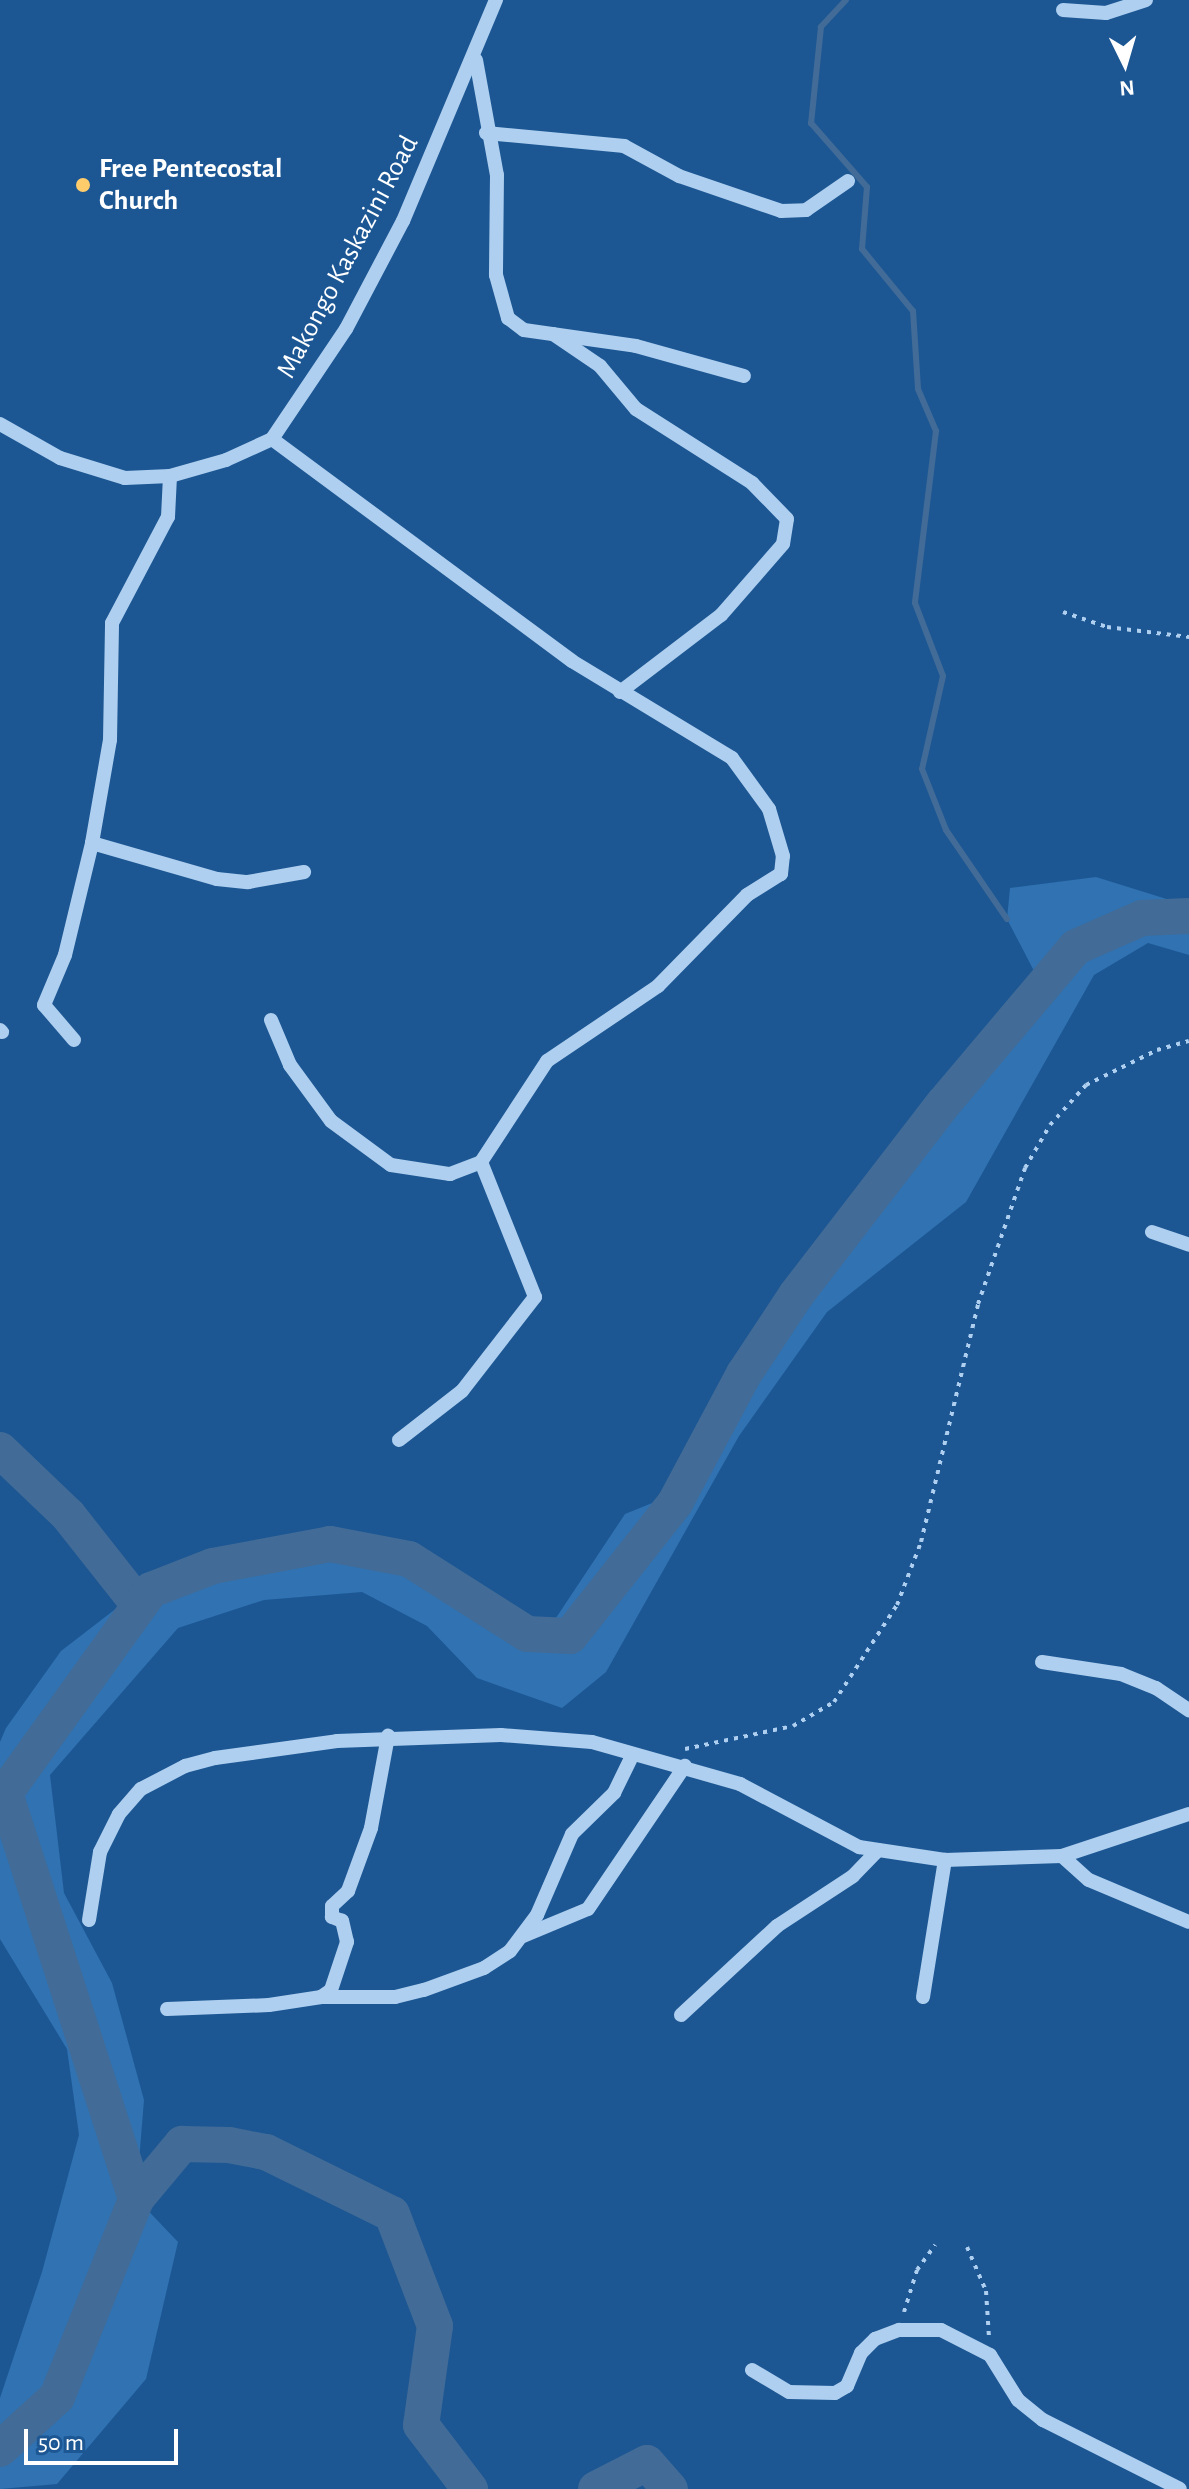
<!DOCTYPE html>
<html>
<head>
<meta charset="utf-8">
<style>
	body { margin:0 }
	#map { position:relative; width:1189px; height:2489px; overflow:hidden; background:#1c5794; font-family:"Alegreya Sans",sans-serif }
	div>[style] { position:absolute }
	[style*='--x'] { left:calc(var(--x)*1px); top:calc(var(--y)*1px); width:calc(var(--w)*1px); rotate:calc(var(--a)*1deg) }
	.green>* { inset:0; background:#3072b2 }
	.stream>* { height:6px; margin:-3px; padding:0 3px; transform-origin:3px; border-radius:3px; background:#426c97 }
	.river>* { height:36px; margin:-18px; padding:0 18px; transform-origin:18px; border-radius:18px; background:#426c97 }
	.path>* { height:4px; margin-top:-2px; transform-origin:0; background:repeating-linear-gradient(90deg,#aecfef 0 4px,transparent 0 10px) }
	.minor>* { height:14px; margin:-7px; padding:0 7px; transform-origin:7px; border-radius:7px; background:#aecfef }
	.dots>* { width:22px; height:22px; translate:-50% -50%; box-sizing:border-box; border:4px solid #1c5794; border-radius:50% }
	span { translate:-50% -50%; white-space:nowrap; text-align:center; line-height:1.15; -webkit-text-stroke:6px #1c5794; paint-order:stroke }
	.poi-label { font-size:28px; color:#fff; font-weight:700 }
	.left { translate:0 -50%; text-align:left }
	.street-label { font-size:28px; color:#fff }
	.north { position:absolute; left:1085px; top:24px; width:80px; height:80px; -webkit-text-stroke:6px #1c5794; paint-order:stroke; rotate:175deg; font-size:22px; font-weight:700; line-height:32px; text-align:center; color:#fff }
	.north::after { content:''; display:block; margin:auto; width:28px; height:36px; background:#fff; clip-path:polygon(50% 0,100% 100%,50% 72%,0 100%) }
	.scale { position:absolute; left:24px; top:2429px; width:154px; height:36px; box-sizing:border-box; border:4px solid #fff; border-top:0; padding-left:10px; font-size:24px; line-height:28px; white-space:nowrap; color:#fff; -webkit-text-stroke:6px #1c5794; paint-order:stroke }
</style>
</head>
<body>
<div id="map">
	<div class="green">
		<i style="clip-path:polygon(1096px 877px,1189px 906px,1189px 955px,1148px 943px,1094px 975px,966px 1202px,827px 1312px,739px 1436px,606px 1672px,562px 1708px,477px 1678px,427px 1626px,362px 1592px,264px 1600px,178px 1628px,50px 1775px,64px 1893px,112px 1983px,144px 2100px,136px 2198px,178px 2242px,146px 2379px,57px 2484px,0 2489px,0 2398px,42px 2272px,79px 2135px,67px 2049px,0 1939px,0 1742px,6px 1728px,61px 1651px,157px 1577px,249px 1551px,395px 1553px,538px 1645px,625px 1514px,682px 1491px,789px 1301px,892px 1183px,913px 1134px,960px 1094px,1034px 971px,1007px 919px,1010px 888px)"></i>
	</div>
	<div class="stream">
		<i style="--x:846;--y:0;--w:37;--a:133"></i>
		<i style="--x:821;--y:27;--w:97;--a:95.9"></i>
		<i style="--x:811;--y:123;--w:85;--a:48.8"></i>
		<i style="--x:867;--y:187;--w:62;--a:94.6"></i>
		<i style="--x:862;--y:249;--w:80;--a:50.6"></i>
		<i style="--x:913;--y:311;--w:78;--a:86.3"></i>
		<i style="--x:918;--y:389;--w:46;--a:66.8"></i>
		<i style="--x:936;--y:431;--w:173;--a:97"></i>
		<i style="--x:915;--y:603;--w:78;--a:69"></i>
		<i style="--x:943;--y:676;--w:95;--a:102.7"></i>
		<i style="--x:922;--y:769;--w:66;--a:68.5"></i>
		<i style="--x:946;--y:830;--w:108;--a:55.6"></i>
	</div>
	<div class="river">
		<i style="--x:0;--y:1450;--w:94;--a:43.7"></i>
		<i style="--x:68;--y:1515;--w:103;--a:51.7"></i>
		<i style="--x:136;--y:2199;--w:72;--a:-50.1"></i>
		<i style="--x:182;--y:2144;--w:47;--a:1.2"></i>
		<i style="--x:229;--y:2145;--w:38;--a:11"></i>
		<i style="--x:266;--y:2152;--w:140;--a:26.2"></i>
		<i style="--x:392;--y:2214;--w:120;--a:69"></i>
		<i style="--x:435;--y:2326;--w:100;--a:98"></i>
		<i style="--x:421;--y:2425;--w:81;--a:52.6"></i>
		<i style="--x:0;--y:2449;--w:77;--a:-42.4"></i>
		<i style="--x:57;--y:2397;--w:213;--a:-68.2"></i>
		<i style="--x:136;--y:2199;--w:427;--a:-107.9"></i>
		<i style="--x:5;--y:1793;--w:250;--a:-54.3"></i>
		<i style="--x:151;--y:1590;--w:66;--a:-21.2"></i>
		<i style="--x:213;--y:1566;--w:119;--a:-10.6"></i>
		<i style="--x:330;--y:1544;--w:80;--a:10.8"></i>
		<i style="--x:409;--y:1559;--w:140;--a:32.4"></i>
		<i style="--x:527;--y:1634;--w:43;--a:2.7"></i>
		<i style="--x:570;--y:1636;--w:169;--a:-51.7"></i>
		<i style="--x:675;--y:1503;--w:146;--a:-61.9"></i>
		<i style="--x:744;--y:1374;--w:95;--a:-56.6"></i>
		<i style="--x:796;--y:1295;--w:242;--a:-52.4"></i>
		<i style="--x:944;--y:1103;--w:204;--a:-49.8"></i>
		<i style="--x:1076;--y:947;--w:72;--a:-23.7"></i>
		<i style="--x:1142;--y:918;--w:47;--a:-2.4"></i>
		<i style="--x:596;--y:2489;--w:57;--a:-27"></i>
		<i style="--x:647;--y:2463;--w:35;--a:49"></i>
	</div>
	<div class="path">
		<i style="--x:1063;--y:612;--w:46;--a:18.8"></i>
		<i style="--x:1107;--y:627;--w:83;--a:7"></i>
		<i style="--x:685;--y:1749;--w:110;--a:-12"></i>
		<i style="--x:793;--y:1726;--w:48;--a:-30.3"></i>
		<i style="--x:834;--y:1702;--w:116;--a:-57"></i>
		<i style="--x:897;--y:1605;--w:67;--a:-69.1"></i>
		<i style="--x:921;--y:1542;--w:245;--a:-76.5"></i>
		<i style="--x:978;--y:1304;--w:144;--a:-70.9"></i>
		<i style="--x:1025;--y:1168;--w:50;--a:-59.8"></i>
		<i style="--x:1050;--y:1125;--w:54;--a:-48"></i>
		<i style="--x:1086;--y:1085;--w:79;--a:-26.2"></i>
		<i style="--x:1157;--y:1050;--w:33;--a:-16"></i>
		<i style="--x:967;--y:2247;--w:48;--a:66.6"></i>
		<i style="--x:986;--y:2291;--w:46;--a:86.3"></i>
		<i style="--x:904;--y:2312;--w:44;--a:-72.8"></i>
		<i style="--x:917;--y:2270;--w:31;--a:-54"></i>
	</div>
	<div class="minor">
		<i style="--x:1063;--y:10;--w:43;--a:4"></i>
		<i style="--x:1106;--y:13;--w:42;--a:-18"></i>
		<i style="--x:476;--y:60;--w:117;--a:79.7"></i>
		<i style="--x:497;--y:175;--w:100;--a:90.6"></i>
		<i style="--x:496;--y:275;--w:45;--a:74.4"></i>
		<i style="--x:508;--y:318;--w:20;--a:37"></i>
		<i style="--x:524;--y:330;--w:113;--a:8.1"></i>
		<i style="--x:636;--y:346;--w:112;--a:15.5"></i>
		<i style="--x:486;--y:133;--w:139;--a:5.4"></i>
		<i style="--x:624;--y:146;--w:63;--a:28.6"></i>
		<i style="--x:679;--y:176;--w:108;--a:18.9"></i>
		<i style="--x:781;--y:211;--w:25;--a:-2"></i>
		<i style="--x:806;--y:210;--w:51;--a:-34.6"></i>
		<i style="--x:553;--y:334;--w:57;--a:34.2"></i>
		<i style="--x:600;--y:366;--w:56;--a:50.1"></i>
		<i style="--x:636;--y:409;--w:138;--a:32.5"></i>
		<i style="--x:752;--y:483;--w:50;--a:45.8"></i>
		<i style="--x:787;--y:519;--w:25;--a:99"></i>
		<i style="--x:783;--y:544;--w:94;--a:131.1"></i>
		<i style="--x:721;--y:615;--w:127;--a:142.7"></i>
		<i style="--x:0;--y:424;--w:69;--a:29.5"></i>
		<i style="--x:60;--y:458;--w:68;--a:17.1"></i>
		<i style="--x:125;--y:478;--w:45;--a:-2.5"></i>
		<i style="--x:170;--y:476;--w:58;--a:-15.9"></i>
		<i style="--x:226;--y:460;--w:51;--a:-24.5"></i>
		<i style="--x:272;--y:439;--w:133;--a:-56.1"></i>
		<i style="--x:346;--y:329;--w:122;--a:-62.2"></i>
		<i style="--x:403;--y:221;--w:240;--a:-67.2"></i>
		<i style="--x:92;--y:843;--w:130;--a:16.1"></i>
		<i style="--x:217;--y:879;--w:31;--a:6"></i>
		<i style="--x:248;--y:882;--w:57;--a:-10.1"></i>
		<i style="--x:271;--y:1020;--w:49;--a:67.1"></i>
		<i style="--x:290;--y:1065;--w:69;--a:53.8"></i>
		<i style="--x:331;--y:1121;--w:74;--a:36.3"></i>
		<i style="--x:391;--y:1165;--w:60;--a:8.7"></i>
		<i style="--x:450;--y:1174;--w:33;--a:-21"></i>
		<i style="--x:481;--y:1162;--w:121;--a:-56.8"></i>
		<i style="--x:547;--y:1061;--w:134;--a:-34"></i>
		<i style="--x:658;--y:986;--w:127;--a:-45.6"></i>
		<i style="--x:747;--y:895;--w:40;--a:-32"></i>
		<i style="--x:781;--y:874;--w:18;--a:-84"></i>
		<i style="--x:783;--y:856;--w:49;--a:-106.6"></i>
		<i style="--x:769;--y:809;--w:63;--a:-126"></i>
		<i style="--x:732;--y:758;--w:187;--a:-148.8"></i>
		<i style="--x:572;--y:661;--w:373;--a:-143.5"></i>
		<i style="--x:0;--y:1030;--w:3;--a:45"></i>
		<i style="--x:74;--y:1040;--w:46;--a:-130.6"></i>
		<i style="--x:44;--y:1005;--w:54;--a:-67.2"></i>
		<i style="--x:65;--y:955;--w:115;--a:-76.4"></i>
		<i style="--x:92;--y:843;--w:105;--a:-80.1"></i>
		<i style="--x:110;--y:740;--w:117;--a:-89"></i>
		<i style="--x:112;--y:623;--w:120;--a:-62.2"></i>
		<i style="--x:168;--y:517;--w:41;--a:-87.2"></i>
		<i style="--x:1152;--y:1232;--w:39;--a:19"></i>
		<i style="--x:399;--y:1440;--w:80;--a:-37.9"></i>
		<i style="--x:462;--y:1391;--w:119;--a:-52.2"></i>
		<i style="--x:535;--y:1297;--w:145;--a:-111.8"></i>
		<i style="--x:1042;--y:1662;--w:80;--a:8.6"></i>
		<i style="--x:1121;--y:1674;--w:38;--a:22"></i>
		<i style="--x:1156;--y:1688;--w:40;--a:34"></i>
		<i style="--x:1062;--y:1856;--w:36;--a:42"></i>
		<i style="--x:1089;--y:1880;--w:108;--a:22.8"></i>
		<i style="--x:89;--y:1920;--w:69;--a:-80.8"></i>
		<i style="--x:100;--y:1852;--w:42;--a:-63.4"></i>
		<i style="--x:119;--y:1814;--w:33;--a:-49"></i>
		<i style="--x:141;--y:1789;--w:50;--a:-27.6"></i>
		<i style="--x:185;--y:1766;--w:31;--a:-15"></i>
		<i style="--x:215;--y:1758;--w:123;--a:-7.9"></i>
		<i style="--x:337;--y:1741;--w:164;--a:-2.1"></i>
		<i style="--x:501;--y:1735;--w:91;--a:4.4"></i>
		<i style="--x:592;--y:1742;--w:154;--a:15.8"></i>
		<i style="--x:740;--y:1784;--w:135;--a:27.9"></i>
		<i style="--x:859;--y:1847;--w:87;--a:8.6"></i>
		<i style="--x:945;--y:1860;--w:117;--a:-2"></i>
		<i style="--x:1062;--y:1856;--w:134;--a:-18.3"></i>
		<i style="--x:523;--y:1936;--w:70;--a:-22.6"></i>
		<i style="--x:588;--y:1909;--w:173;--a:-55.9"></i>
		<i style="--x:321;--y:1997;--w:74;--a:0"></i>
		<i style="--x:395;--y:1997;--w:30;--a:-14"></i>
		<i style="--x:424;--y:1990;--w:64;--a:-20.1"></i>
		<i style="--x:484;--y:1968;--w:31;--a:-33"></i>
		<i style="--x:510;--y:1951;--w:45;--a:-53.1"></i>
		<i style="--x:537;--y:1915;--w:88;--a:-66.6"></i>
		<i style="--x:572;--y:1834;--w:59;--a:-44.3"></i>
		<i style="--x:614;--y:1793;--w:43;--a:-64"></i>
		<i style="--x:923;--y:1997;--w:139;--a:-80.9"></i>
		<i style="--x:167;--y:2009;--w:102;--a:-2.2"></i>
		<i style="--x:269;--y:2005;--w:53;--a:-8.7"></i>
		<i style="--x:321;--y:1997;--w:12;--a:-35"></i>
		<i style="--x:331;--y:1990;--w:51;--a:-71.6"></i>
		<i style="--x:347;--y:1942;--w:22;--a:-103"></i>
		<i style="--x:342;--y:1921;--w:11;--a:-158"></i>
		<i style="--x:332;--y:1917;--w:11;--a:-90"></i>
		<i style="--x:332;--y:1906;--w:22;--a:-43"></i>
		<i style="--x:348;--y:1891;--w:67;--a:-69.9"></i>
		<i style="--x:371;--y:1828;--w:94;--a:-79.5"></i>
		<i style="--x:681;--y:2015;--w:131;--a:-42.8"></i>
		<i style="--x:777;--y:1926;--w:91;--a:-33.3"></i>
		<i style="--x:853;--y:1876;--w:36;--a:-46"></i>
		<i style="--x:752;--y:2370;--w:43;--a:30.7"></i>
		<i style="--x:789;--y:2392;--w:46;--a:1.2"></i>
		<i style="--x:835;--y:2393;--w:14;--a:-30"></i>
		<i style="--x:847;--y:2386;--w:36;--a:-67"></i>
		<i style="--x:861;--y:2353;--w:20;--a:-45"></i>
		<i style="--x:875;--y:2339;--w:26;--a:-21"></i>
		<i style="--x:899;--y:2330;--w:42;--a:0"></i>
		<i style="--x:941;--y:2330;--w:55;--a:27"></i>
		<i style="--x:990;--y:2355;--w:53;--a:58.1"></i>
		<i style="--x:1018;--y:2400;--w:32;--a:39"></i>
		<i style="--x:1043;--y:2420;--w:153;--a:26.7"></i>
	</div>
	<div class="dots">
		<i style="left:83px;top:185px;background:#ffcc6c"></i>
	</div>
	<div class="poi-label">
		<span class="left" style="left:99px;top:185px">Free Pentecostal<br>Church</span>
	</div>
	<div class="street-label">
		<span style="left:348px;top:257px;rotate:-62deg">Makongo Kaskazini Road</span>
	</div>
	<div class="north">N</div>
	<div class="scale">50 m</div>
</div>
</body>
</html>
